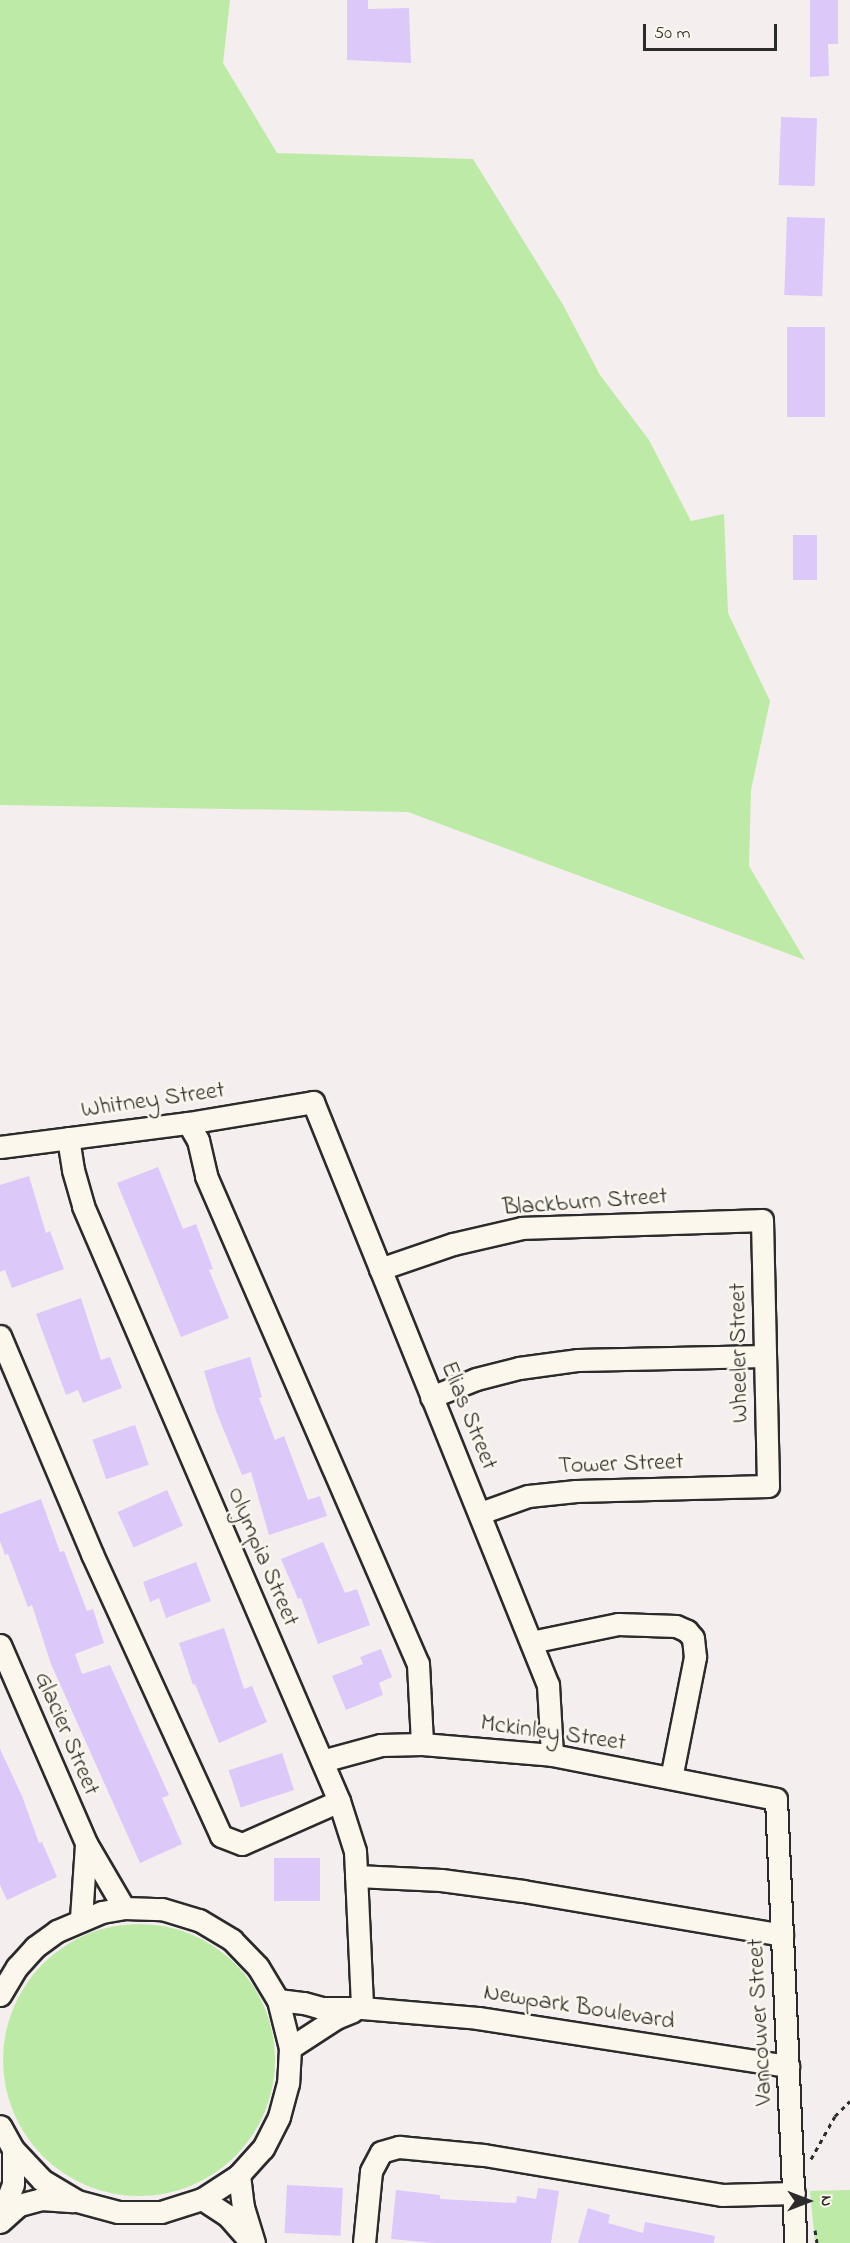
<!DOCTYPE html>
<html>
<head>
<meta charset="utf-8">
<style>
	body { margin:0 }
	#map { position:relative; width:850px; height:2243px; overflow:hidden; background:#f5eeef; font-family:"Indie Flower",sans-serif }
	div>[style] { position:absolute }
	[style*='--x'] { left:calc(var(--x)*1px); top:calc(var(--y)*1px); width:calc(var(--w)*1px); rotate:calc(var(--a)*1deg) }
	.green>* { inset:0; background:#beeaa7 }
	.round { border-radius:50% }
	.building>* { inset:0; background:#dcc8f9; transform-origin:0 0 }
	.path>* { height:3px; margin-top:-1.5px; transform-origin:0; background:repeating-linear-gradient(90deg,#2b2b2b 0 4.5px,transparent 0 9px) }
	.roads { filter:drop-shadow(2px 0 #2b2b2b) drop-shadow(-2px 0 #2b2b2b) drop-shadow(0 2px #2b2b2b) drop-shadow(0 -2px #2b2b2b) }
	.minor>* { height:21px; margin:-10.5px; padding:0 10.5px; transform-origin:10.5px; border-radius:10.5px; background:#fbf7ec }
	span { translate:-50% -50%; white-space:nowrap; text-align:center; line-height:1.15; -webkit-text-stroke:5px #fbf7ec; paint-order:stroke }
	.street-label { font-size:24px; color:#2b2b2b }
	.north { position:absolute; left:778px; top:2171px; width:60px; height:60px; -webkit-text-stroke:4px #fbf7ec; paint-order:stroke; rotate:90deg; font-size:16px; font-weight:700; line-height:24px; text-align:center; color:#2b2b2b }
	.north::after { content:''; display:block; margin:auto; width:21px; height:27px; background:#2b2b2b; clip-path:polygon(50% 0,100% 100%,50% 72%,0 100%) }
	.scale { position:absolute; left:643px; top:24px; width:134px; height:27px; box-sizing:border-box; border:3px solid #2b2b2b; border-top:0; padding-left:8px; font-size:18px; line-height:21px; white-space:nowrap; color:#2b2b2b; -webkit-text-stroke:4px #fbf7ec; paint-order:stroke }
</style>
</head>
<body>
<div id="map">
	<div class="green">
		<i style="clip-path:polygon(0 0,230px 0,223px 63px,277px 153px,473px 159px,562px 303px,600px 375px,649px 440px,691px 521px,724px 514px,728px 613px,770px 701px,751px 790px,749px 866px,805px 960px,408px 812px,0 805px)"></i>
		<i class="round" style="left:3px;top:1924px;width:272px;height:272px"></i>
		<i style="clip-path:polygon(850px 2190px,850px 2243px,815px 2243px,810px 2191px)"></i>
	</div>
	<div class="building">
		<i style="clip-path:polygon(347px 0,368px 0,368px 9px,409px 8px,411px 63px,347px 60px)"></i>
		<i style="clip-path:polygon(810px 0,838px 0,838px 44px,828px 44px,829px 76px,810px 77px)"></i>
		<i style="left:781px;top:117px;width:36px;height:68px;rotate:2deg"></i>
		<i style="left:787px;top:217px;width:38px;height:78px;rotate:2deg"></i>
		<i style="left:787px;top:327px;width:38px;height:90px"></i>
		<i style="left:793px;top:535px;width:24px;height:45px"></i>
		<i style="clip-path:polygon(158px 1167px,183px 1229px,196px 1224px,213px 1269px,209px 1270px,229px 1318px,181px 1337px,117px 1183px)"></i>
		<i style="clip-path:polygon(29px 1176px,46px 1233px,50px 1231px,64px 1269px,12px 1288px,5px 1270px,0 1272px,0 1185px)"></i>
		<i style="clip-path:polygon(81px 1298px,101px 1360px,110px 1357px,122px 1388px,83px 1403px,78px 1390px,66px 1395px,36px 1314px)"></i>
		<i style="clip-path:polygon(250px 1357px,262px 1397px,259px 1398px,275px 1440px,284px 1436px,308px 1500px,320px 1496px,327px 1516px,269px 1535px,251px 1472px,242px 1475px,216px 1411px,204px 1371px)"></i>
		<i style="left:135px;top:1425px;width:42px;height:45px;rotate:71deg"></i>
		<i style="left:167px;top:1490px;width:39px;height:54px;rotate:66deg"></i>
		<i style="clip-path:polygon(41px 1499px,60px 1552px,64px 1551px,87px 1611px,93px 1609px,104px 1643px,75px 1654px,82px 1674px,110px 1665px,169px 1795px,162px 1798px,182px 1844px,140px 1863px,51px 1664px,32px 1605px,28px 1607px,8px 1554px,5px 1555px,0 1541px,0 1514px)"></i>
		<i style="clip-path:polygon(323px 1542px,345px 1593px,357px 1589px,370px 1625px,318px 1644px,301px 1598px,298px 1599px,281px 1559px)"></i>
		<i style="clip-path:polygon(196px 1562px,211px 1601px,166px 1618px,159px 1598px,150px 1602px,143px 1582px)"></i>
		<i style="clip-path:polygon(224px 1628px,244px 1689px,252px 1686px,267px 1722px,219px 1743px,195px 1684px,193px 1685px,179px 1643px)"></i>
		<i style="clip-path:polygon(381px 1649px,392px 1677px,379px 1683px,383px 1695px,346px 1710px,332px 1676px,363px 1664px,360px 1657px)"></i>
		<i style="clip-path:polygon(0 1749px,22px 1796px,39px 1843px,42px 1842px,57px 1877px,7px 1900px,0 1885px)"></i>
		<i style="left:282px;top:1753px;width:39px;height:56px;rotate:72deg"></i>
		<i style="left:274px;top:1858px;width:46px;height:43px"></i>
		<i style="left:287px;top:2185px;width:56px;height:48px;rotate:3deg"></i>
		<i style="clip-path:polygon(538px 2188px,559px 2191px,551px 2243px,434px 2243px,391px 2239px,396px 2190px,440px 2195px,440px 2199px,516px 2203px,517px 2196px,536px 2199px)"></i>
		<i style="clip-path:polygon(588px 2208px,610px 2215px,608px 2223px,643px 2233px,645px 2222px,715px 2236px,714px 2243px,578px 2243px)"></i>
	</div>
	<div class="path">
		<i style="--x:811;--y:2159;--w:49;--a:-60.8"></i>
		<i style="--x:835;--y:2116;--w:21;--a:-45"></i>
		<i style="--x:815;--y:2230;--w:13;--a:81"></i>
	</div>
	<div class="roads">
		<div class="minor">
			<i style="--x:188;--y:1123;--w:20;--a:60"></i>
			<i style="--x:198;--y:1140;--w:37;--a:77"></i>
			<i style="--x:206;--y:1176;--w:532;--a:66.52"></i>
			<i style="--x:418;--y:1664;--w:80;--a:87.1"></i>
			<i style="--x:68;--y:1138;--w:32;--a:81"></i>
			<i style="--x:73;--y:1170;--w:37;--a:74"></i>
			<i style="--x:83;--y:1206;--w:648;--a:66.72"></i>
			<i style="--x:339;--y:1801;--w:52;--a:72.3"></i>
			<i style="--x:355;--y:1851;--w:157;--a:87.4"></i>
			<i style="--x:0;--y:1147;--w:190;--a:-7.3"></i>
			<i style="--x:188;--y:1123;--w:127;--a:-9.5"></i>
			<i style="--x:313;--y:1102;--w:629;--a:68.05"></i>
			<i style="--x:548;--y:1685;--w:70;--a:86.7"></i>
			<i style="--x:380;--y:1269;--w:77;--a:-18.9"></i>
			<i style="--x:453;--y:1244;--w:71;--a:-13.1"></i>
			<i style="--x:522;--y:1228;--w:240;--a:-1.9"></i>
			<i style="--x:762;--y:1220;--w:266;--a:88.7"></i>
			<i style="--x:768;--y:1486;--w:192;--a:178.5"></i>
			<i style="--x:576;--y:1491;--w:48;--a:174.1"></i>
			<i style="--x:528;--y:1496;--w:51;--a:160.5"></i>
			<i style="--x:0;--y:1336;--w:237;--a:67.1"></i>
			<i style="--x:92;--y:1554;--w:310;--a:65.4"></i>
			<i style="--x:221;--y:1836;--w:22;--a:21"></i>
			<i style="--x:242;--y:1844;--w:106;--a:-23.9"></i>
			<i style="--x:431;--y:1397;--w:48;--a:-21.8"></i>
			<i style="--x:476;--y:1379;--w:44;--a:-14.3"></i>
			<i style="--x:519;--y:1368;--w:60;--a:-7.7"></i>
			<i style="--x:578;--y:1360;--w:187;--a:-1.2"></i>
			<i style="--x:531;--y:1642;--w:89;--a:-11.7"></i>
			<i style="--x:618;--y:1624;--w:58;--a:2"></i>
			<i style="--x:676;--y:1626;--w:12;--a:24"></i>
			<i style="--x:687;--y:1631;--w:9;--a:49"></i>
			<i style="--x:693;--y:1638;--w:19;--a:84"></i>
			<i style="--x:695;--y:1657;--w:123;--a:101.2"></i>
			<i style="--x:0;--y:1645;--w:216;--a:66.5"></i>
			<i style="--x:86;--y:1843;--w:75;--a:59.7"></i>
			<i style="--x:322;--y:1761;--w:61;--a:-15.2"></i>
			<i style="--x:381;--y:1745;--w:41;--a:-1.4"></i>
			<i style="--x:422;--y:1744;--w:130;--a:4.8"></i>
			<i style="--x:552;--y:1755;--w:228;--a:11.1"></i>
			<i style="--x:776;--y:1799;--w:444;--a:87.5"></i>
			<i style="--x:356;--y:1876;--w:85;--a:2.7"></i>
			<i style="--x:441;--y:1880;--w:83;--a:7.6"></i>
			<i style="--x:523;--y:1891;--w:263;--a:9.6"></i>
			<i style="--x:81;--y:1918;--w:74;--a:-86.1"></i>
			<i style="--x:0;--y:1995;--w:33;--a:-59"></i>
			<i style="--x:17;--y:1967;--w:27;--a:-48"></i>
			<i style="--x:35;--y:1947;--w:27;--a:-36"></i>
			<i style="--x:57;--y:1931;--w:49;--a:-22.9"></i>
			<i style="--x:102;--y:1912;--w:22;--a:-10"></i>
			<i style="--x:124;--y:1908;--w:38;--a:2"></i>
			<i style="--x:162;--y:1909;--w:39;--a:17"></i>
			<i style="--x:199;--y:1920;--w:39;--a:31"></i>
			<i style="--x:232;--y:1940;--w:37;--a:46"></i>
			<i style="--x:258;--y:1967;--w:39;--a:59"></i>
			<i style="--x:278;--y:2000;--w:49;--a:76"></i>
			<i style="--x:290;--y:2048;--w:35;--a:93"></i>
			<i style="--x:288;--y:2083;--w:35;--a:105"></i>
			<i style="--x:279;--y:2117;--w:35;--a:117"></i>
			<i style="--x:263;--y:2148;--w:36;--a:132"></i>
			<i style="--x:239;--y:2175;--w:44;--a:147"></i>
			<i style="--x:202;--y:2199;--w:43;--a:162.4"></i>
			<i style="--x:161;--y:2212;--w:43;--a:180"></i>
			<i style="--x:118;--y:2212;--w:42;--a:-165"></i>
			<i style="--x:77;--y:2201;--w:41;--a:-149"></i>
			<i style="--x:42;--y:2180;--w:42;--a:-133.1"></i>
			<i style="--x:13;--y:2149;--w:26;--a:-119"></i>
			<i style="--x:278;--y:2000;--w:26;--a:7"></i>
			<i style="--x:304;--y:2003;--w:18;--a:16"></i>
			<i style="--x:321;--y:2008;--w:41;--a:0"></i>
			<i style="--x:362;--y:2008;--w:116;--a:4.9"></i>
			<i style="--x:478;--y:2018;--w:314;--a:8.8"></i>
			<i style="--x:290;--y:2048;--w:55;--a:-33.1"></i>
			<i style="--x:336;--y:2018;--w:18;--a:-22"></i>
			<i style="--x:239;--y:2175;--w:32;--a:83"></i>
			<i style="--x:243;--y:2207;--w:38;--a:73"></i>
			<i style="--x:202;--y:2199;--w:31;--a:33"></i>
			<i style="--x:228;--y:2216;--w:32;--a:49"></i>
			<i style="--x:0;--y:2218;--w:36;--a:-69"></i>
			<i style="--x:13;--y:2184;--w:35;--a:-90"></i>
			<i style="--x:0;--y:2222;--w:25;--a:-42"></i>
			<i style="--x:19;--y:2205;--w:23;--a:-15"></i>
			<i style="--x:41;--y:2199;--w:32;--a:4"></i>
			<i style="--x:364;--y:2243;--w:72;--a:-84.4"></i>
			<i style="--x:371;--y:2171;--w:21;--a:-62"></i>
			<i style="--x:381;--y:2152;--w:19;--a:-16"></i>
			<i style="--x:399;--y:2147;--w:85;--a:5.4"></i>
			<i style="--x:484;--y:2155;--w:241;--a:9.5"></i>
			<i style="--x:722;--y:2195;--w:72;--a:-1.6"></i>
		</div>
	</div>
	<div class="street-label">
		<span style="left:153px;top:1101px;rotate:-8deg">Whitney Street</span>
		<span style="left:585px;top:1203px;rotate:-4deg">Blackburn Street</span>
		<span style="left:740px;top:1353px;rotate:-91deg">Wheeler Street</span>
		<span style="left:468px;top:1416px;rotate:68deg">Elias Street</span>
		<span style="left:621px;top:1465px;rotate:-2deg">Tower Street</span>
		<span style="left:262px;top:1557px;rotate:67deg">Olympia Street</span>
		<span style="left:66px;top:1734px;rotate:67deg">Glacier Street</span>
		<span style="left:553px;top:1734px;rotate:8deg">Mckinley Street</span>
		<span style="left:579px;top:2008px;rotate:9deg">Newpark Boulevard</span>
		<span style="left:761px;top:2022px;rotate:-93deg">Vancouver Street</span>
	</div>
	<div class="north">N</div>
	<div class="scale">50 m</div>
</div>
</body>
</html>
